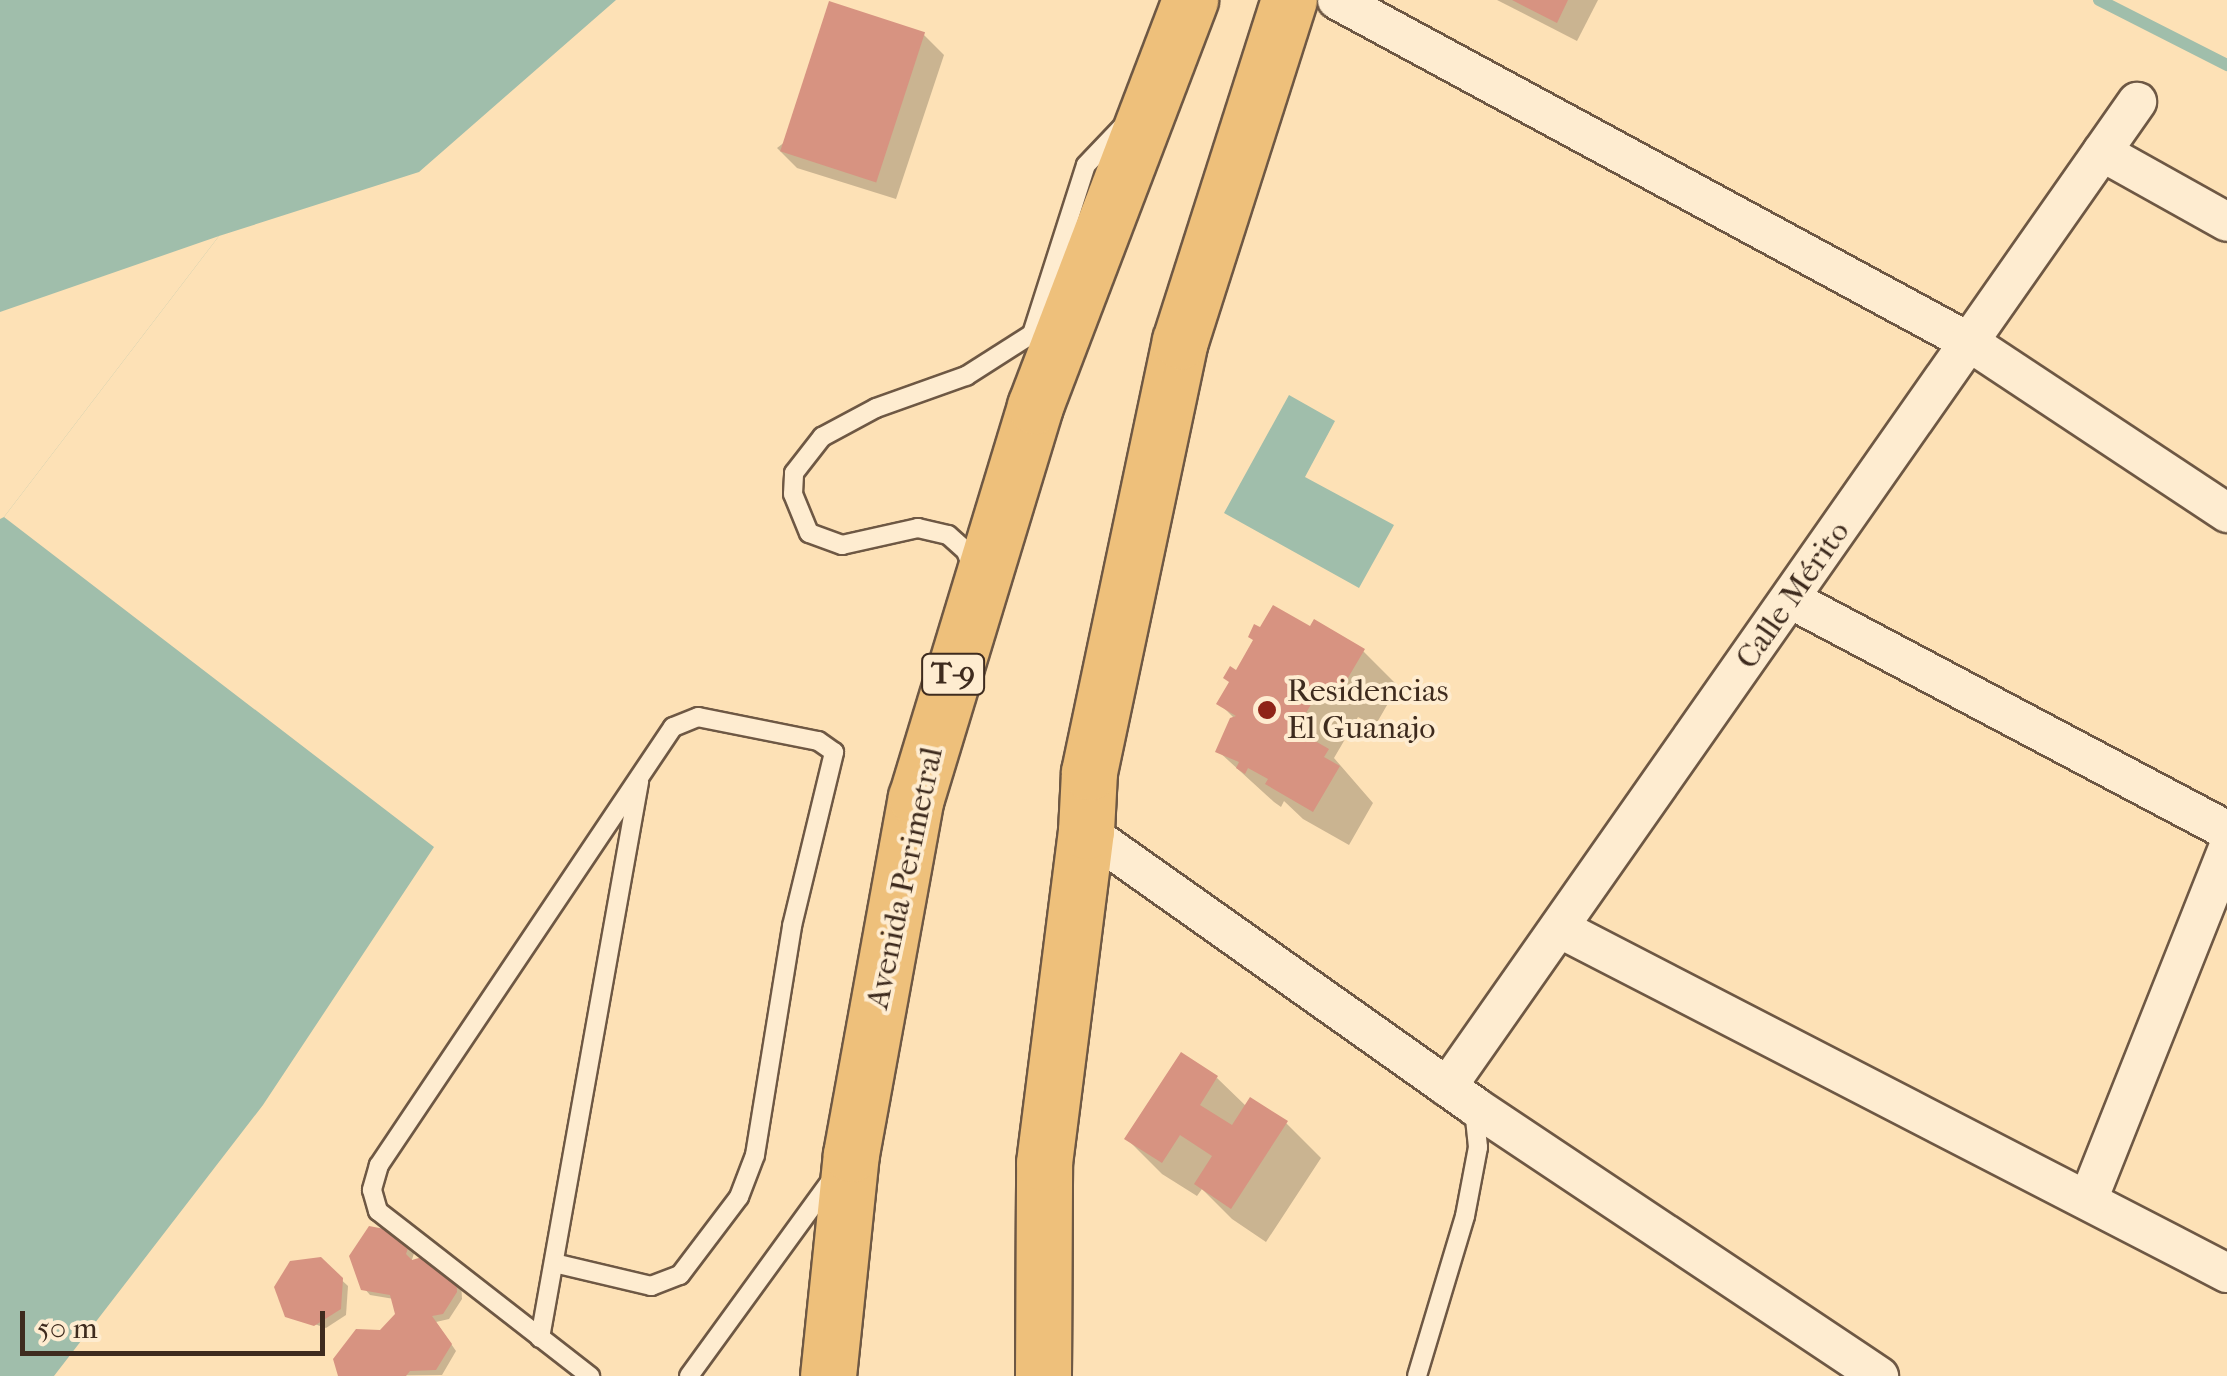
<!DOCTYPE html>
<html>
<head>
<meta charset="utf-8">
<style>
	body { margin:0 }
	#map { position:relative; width:2227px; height:1376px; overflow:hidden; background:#fde1b6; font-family:"IM FELL French Canon",serif }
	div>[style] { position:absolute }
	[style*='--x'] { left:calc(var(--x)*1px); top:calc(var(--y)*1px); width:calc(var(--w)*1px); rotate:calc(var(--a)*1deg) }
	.water>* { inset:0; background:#a0beab }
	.pier>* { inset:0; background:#fde1b6 }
	.shadow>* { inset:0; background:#0003 }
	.stream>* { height:12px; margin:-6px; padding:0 6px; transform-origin:6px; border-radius:6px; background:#a0beab }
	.building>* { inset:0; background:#d79381; transform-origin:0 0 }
	.roads { filter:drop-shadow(2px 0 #6e5844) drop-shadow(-2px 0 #6e5844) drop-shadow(0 2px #6e5844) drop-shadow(0 -2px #6e5844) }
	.service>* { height:18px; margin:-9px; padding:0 9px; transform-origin:9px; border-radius:9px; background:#feecd0 }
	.minor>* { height:38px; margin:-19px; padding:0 19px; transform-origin:19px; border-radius:19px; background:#feecd0 }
	.primary>* { height:55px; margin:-27.5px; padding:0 27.5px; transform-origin:27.5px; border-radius:27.5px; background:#eec07b }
	.dots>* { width:28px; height:28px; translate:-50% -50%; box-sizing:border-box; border:5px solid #feecd0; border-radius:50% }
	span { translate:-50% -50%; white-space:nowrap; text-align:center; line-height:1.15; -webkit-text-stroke:8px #feecd0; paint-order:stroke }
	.shield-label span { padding:2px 8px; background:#feecd0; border:2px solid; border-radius:8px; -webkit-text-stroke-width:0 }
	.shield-label { font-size:30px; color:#3e2b1e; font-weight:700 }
	.street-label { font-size:32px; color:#3e2b1e }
	.poi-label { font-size:32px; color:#3e2b1e }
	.left { translate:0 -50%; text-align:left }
	.scale { position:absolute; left:20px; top:1311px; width:305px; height:45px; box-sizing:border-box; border:5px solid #3e2b1e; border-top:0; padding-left:12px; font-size:30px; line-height:35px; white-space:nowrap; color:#3e2b1e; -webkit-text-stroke:8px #feecd0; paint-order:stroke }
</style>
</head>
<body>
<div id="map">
	<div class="water">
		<i style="clip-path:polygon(0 0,616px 0,419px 172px,219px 236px,4px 517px,434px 847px,263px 1105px,54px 1376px,0 1376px)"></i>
		<i style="clip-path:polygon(1289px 395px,1335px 421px,1305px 477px,1394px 525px,1359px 588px,1224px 513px)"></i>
	</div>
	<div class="pier">
		<i style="clip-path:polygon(219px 236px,4px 517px,0 519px,0 312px)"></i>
	</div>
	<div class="shadow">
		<i style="clip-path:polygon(1497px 0,1598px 0,1577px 41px)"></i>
		<i style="clip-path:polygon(924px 35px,944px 55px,896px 199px,797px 168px,777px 148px)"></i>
		<i style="clip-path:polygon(1310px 630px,1363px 651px,1398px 686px,1375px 726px,1358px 717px,1334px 758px,1373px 803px,1349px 845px,1303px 819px,1284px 801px,1281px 807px,1274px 802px,1218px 751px,1235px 719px,1219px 703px,1237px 673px)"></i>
		<i style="clip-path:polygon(1217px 1078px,1247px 1107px,1286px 1123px,1321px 1158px,1266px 1242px,1232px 1219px,1202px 1189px,1197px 1196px,1162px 1174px,1127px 1139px)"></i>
		<i style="clip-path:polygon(394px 1233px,415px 1250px,411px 1263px,461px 1280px,462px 1299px,449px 1319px,436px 1322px,456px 1351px,442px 1375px,340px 1376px,398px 1315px,394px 1299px,370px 1295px,364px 1288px)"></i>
		<i style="clip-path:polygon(320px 1260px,348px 1286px,346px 1315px,326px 1328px,288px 1315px)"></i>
	</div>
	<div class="stream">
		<i style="--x:2099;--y:0;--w:144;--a:26.9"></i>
	</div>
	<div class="building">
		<i style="clip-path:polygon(1512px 0,1568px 0,1557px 23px)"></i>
		<i style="left:829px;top:1px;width:101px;height:158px;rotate:18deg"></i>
		<i style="clip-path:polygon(1273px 605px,1310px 626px,1314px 619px,1365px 649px,1339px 693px,1323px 684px,1296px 730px,1329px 749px,1324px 757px,1340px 766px,1313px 812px,1265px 784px,1268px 779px,1248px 768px,1245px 774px,1236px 768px,1239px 762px,1215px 752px,1230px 718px,1236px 716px,1216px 704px,1229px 682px,1223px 678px,1230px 666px,1236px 670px,1253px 640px,1248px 637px,1254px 624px,1260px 627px)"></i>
		<i style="clip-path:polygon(1181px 1052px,1218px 1076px,1200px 1105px,1232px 1125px,1250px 1097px,1288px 1121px,1231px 1209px,1194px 1184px,1212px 1156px,1180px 1135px,1162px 1163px,1124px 1139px)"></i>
		<i style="clip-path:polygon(369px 1226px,395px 1231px,410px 1242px,406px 1254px,412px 1260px,429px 1255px,456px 1271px,457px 1292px,443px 1314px,432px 1316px,452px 1344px,436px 1370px,410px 1371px,406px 1376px,338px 1376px,333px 1359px,356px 1329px,380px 1330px,395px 1314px,390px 1295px,361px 1290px,349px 1256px)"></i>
		<i style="clip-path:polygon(321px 1257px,343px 1278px,341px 1309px,314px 1326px,285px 1317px,274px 1287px,290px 1261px)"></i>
	</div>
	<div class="roads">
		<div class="service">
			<i style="--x:972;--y:567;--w:17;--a:-111"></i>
			<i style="--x:966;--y:551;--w:24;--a:-138"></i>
			<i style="--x:948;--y:535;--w:31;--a:-167"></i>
			<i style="--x:918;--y:528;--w:78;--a:167.4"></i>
			<i style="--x:842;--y:545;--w:35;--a:-160"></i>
			<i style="--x:809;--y:533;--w:42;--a:-112.3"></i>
			<i style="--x:793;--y:494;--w:21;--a:-87"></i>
			<i style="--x:794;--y:473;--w:46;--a:-52.1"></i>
			<i style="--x:822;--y:437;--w:61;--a:-28.2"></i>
			<i style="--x:876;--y:408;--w:96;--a:-19.6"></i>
			<i style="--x:966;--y:376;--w:78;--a:-32.5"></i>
			<i style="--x:1032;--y:334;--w:177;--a:-72.3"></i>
			<i style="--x:1086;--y:165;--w:58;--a:-46.4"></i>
			<i style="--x:554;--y:1263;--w:100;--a:13.3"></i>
			<i style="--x:651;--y:1286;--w:31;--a:-21"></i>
			<i style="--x:680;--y:1275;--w:98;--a:-52.9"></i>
			<i style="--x:739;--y:1197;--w:45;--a:-69.1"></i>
			<i style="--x:755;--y:1155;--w:232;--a:-80.8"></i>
			<i style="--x:792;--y:926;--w:179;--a:-76.4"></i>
			<i style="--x:834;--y:752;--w:19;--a:-145"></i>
			<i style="--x:818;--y:741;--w:122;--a:-168.7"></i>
			<i style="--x:698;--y:717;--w:27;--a:158"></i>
			<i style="--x:673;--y:727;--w:528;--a:123.87"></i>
			<i style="--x:379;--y:1165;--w:26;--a:106"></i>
			<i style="--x:372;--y:1190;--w:22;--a:74"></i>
			<i style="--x:378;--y:1211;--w:269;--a:37.9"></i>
			<i style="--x:540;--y:1338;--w:565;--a:-79.9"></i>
			<i style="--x:689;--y:1376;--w:245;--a:-54"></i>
			<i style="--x:1417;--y:1376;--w:167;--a:-73.3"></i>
			<i style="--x:1465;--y:1216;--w:70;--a:-79.3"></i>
			<i style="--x:1478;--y:1147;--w:37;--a:-96"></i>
		</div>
		<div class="minor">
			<i style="--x:1337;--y:0;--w:719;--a:28.42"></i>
			<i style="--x:1969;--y:342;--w:310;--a:33.5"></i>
			<i style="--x:2102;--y:152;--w:143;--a:29.2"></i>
			<i style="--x:1790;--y:599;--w:494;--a:27.9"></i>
			<i style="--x:1086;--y:831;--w:476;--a:35.3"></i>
			<i style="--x:1474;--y:1106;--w:487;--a:33.7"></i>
			<i style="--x:1559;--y:928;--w:752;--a:27.31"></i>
			<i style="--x:1447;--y:1087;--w:1203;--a:-54.99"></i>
			<i style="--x:2088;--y:1200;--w:376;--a:-68.3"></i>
		</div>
		<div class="primary">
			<i style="--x:828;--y:1376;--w:223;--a:-84.1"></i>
			<i style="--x:851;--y:1154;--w:362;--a:-79.7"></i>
			<i style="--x:916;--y:798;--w:410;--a:-73.1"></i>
			<i style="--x:1035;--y:406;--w:435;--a:-69.1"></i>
			<i style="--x:1043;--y:1376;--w:213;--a:-89.7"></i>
			<i style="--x:1044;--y:1163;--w:335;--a:-82.8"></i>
			<i style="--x:1086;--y:831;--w:59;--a:-87.1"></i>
			<i style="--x:1089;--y:772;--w:441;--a:-78.1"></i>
			<i style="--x:1180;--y:341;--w:358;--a:-72.3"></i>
		</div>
	</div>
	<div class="dots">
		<i style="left:1267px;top:710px;background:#8f2418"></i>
	</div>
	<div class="shield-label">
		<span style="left:953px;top:674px">T-9</span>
	</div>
	<div class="street-label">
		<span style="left:1793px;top:595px;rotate:-55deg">Calle Mérito</span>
		<span style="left:905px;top:878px;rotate:-78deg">Avenida Perimetral</span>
	</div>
	<div class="poi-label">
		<span class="left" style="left:1287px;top:710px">Residencias<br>El Guanajo</span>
	</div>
	<div class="scale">50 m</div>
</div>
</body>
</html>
